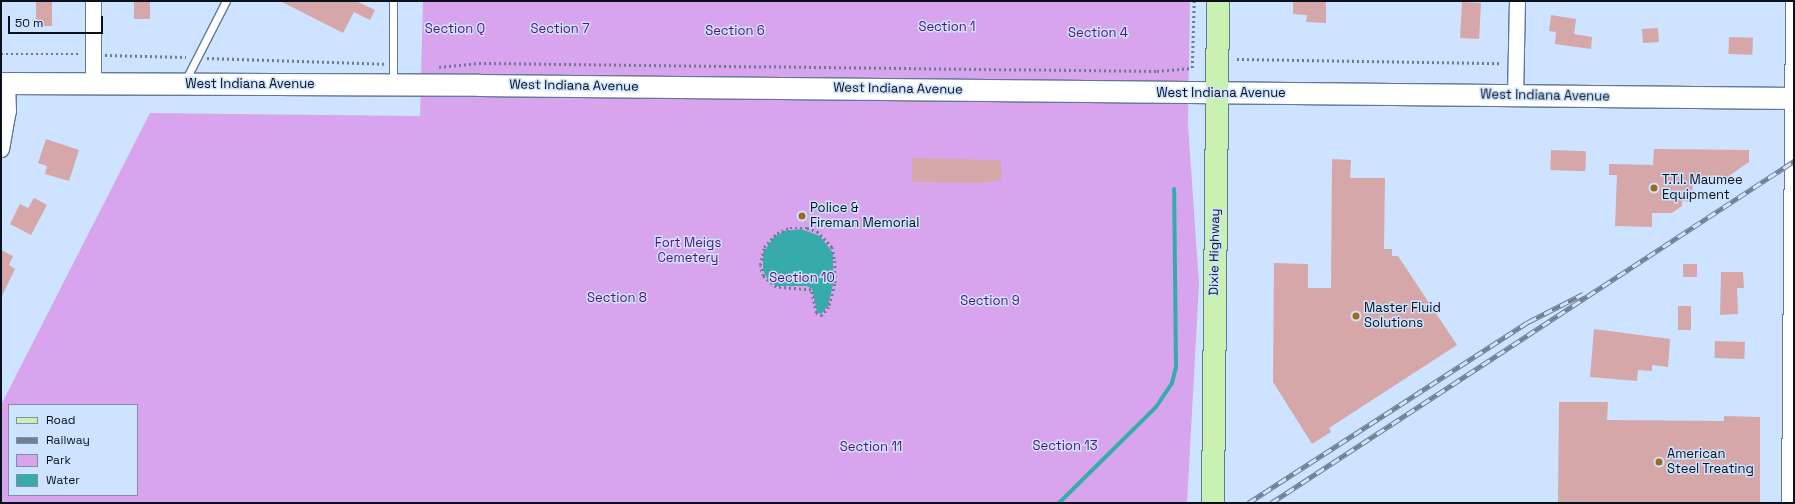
<!DOCTYPE html>
<html>
<head>
<meta charset="utf-8">
<style>
	body { margin:0 }
	#map { position:relative; width:1795px; height:504px; overflow:hidden; background:#cee3ff; font-family:"Space Grotesk",sans-serif }
	div>[style] { position:absolute }
	[style*='--x'] { left:calc(var(--x)*1px); top:calc(var(--y)*1px); width:calc(var(--w)*1px); rotate:calc(var(--a)*1deg) }
	.green>* { inset:0; background:#d8a4ee }
	.water>* { inset:0; background:#37abab }
	.stream>* { height:4px; margin:-2px; padding:0 2px; transform-origin:2px; border-radius:2px; background:#37abab }
	.building>* { inset:0; background:#d6a7a9; transform-origin:0 0 }
	.path>* { height:2.5px; margin-top:-1.25px; transform-origin:0; background:repeating-linear-gradient(90deg,#6c7b8f 0 2px,transparent 0 5px) }
	.roads { filter:drop-shadow(1px 0 #617998) drop-shadow(-1px 0 #617998) drop-shadow(0 1px #617998) drop-shadow(0 -1px #617998) }
	.lane>* { height:7px; margin:-3.5px; padding:0 3.5px; transform-origin:3.5px; border-radius:3.5px; background:#fff }
	.street>* { height:15px; margin:-7.5px; padding:0 7.5px; transform-origin:7.5px; border-radius:7.5px; background:#fff }
	.secondary>* { height:21px; margin:-10.5px; padding:0 10.5px; transform-origin:10.5px; border-radius:10.5px; background:#fff }
	.primary>* { height:22px; margin:-11px; padding:0 11px; transform-origin:11px; border-radius:11px; background:#c8f1b2 }
	.rail>* { height:4.5px; margin-top:-2.25px; transform-origin:0; background:repeating-linear-gradient(90deg,#cee3ff 0 9px,#708093 0 18px); box-sizing:border-box; border-block:1px solid #708093 }
	.dots>* { width:11px; height:11px; translate:-50% -50%; box-sizing:border-box; border:2px solid #cee3ff; border-radius:50% }
	span { translate:-50% -50%; white-space:nowrap; text-align:center; line-height:1.15; -webkit-text-stroke:3px #cee3ff; paint-order:stroke }
	.park-label { font-size:13px; color:#581070 }
	.street-label { font-size:13px; color:#08111c }
	.poi-label { font-size:13px; color:#08111c }
	.left { translate:0 -50%; text-align:left }
	.frame { position:absolute; inset:0; border:2px solid #08111c; pointer-events:none }
	.legend { position:absolute; left:8px; top:404px; width:130px; height:92px; box-sizing:border-box; background:#cee3ff; border:1px solid #7f8fa4; margin:0; padding:5px 7px; list-style:none; font-size:12px; color:#08111c }
	.legend li { display:flex; align-items:center; gap:8px; height:20px }
	.legend b { width:20px; border:1px solid #7f8fa4 }
	.scale { position:absolute; left:8px; top:16px; width:95px; height:18px; box-sizing:border-box; border:2px solid #08111c; border-top:0; padding-left:5px; font-size:12px; line-height:14px; white-space:nowrap; color:#08111c; -webkit-text-stroke:3px #cee3ff; paint-order:stroke }
</style>
</head>
<body>
<div id="map">
	<div class="green">
		<i style="clip-path:polygon(evenodd,423px 1px,1190px 1px,1188px 125px,1199px 284px,1187px 503px,1px 503px,1px 405px,150px 113px,420px 116px,423px 1px,9px 405px,137px 405px,137px 495px,9px 495px,9px 405px)"></i>
	</div>
	<div class="water">
		<i style="clip-path:polygon(801px 229px,820px 236px,833px 253px,833px 284px,828px 306px,821px 314px,817px 312px,812px 289px,807px 286px,776px 286px,768px 280px,763px 270px,763px 253px,773px 238px,784px 231px)"></i>
	</div>
	<div class="stream">
		<i style="--x:1059;--y:503;--w:136;--a:-44.7"></i>
		<i style="--x:1156;--y:407;--w:29;--a:-56"></i>
		<i style="--x:1172;--y:383;--w:16;--a:-76"></i>
		<i style="--x:1176;--y:367;--w:178;--a:-90.6"></i>
	</div>
	<div class="building">
		<i style="left:36px;top:1px;width:16px;height:25px"></i>
		<i style="left:134px;top:1px;width:16px;height:18px"></i>
		<i style="clip-path:polygon(280px 1px,356px 1px,375px 10px,370px 20px,354px 12px,343px 33px)"></i>
		<i style="clip-path:polygon(1293px 1px,1326px 1px,1326px 23px,1306px 22px,1307px 15px,1293px 14px)"></i>
		<i style="left:1462px;top:2px;width:19px;height:36px;rotate:3deg"></i>
		<i style="clip-path:polygon(1551px 15px,1576px 19px,1574px 34px,1592px 37px,1591px 49px,1555px 44px,1556px 32px,1549px 31px)"></i>
		<i style="left:1658px;top:28px;width:14px;height:16px;rotate:86deg"></i>
		<i style="left:1729px;top:37px;width:24px;height:17px;rotate:2deg"></i>
		<i style="clip-path:polygon(46px 139px,79px 150px,69px 181px,45px 174px,47px 166px,38px 163px)"></i>
		<i style="clip-path:polygon(1654px 149px,1749px 150px,1749px 162px,1726px 178px,1693px 178px,1692px 202px,1682px 201px,1682px 206px,1672px 213px,1652px 213px,1652px 227px,1615px 226px,1617px 175px,1609px 175px,1609px 164px,1653px 165px)"></i>
		<i style="left:1551px;top:150px;width:35px;height:20px;rotate:2deg"></i>
		<i style="clip-path:polygon(912px 158px,996px 160px,1001px 162px,1001px 180px,983px 183px,912px 182px)"></i>
		<i style="clip-path:polygon(1332px 159px,1351px 160px,1350px 178px,1385px 178px,1384px 249px,1392px 249px,1392px 256px,1398px 256px,1457px 345px,1329px 428px,1331px 432px,1312px 444px,1273px 382px,1274px 263px,1308px 264px,1308px 288px,1331px 288px)"></i>
		<i style="clip-path:polygon(34px 198px,47px 205px,31px 235px,10px 224px,20px 204px,28px 208px)"></i>
		<i style="clip-path:polygon(1px 250px,13px 256px,9px 265px,15px 269px,1px 298px)"></i>
		<i style="left:1683px;top:264px;width:14px;height:13px"></i>
		<i style="clip-path:polygon(1721px 272px,1743px 272px,1744px 288px,1737px 288px,1738px 314px,1720px 315px)"></i>
		<i style="left:1678px;top:306px;width:13px;height:24px"></i>
		<i style="clip-path:polygon(1594px 329px,1670px 339px,1668px 367px,1652px 365px,1652px 371px,1638px 370px,1637px 381px,1590px 377px)"></i>
		<i style="left:1715px;top:341px;width:30px;height:17px;rotate:2deg"></i>
		<i style="clip-path:polygon(1559px 402px,1608px 402px,1607px 420px,1724px 421px,1724px 416px,1760px 417px,1760px 503px,1558px 503px)"></i>
	</div>
	<div class="path">
		<i style="--x:1;--y:54;--w:79;--a:0"></i>
		<i style="--x:105;--y:55;--w:81;--a:1.4"></i>
		<i style="--x:207;--y:58;--w:177;--a:1.9"></i>
		<i style="--x:1237;--y:59;--w:265;--a:0.9"></i>
		<i style="--x:439;--y:67;--w:40;--a:-5.7"></i>
		<i style="--x:479;--y:63;--w:678;--a:0.68"></i>
		<i style="--x:1157;--y:71;--w:35;--a:-5"></i>
		<i style="--x:1192;--y:68;--w:67;--a:-88.3"></i>
		<i style="--x:790;--y:228;--w:17;--a:0"></i>
		<i style="--x:807;--y:228;--w:10;--a:17"></i>
		<i style="--x:817;--y:231;--w:22;--a:47"></i>
		<i style="--x:832;--y:247;--w:14;--a:78"></i>
		<i style="--x:835;--y:261;--w:23;--a:90"></i>
		<i style="--x:835;--y:284;--w:24;--a:105"></i>
		<i style="--x:829;--y:307;--w:11;--a:128"></i>
		<i style="--x:822;--y:316;--w:7;--a:-153"></i>
		<i style="--x:816;--y:313;--w:24;--a:-102"></i>
		<i style="--x:811;--y:290;--w:35;--a:-175"></i>
		<i style="--x:776;--y:287;--w:17;--a:-140"></i>
		<i style="--x:763;--y:276;--w:11;--a:-105"></i>
		<i style="--x:760;--y:265;--w:18;--a:-77"></i>
		<i style="--x:764;--y:247;--w:19;--a:-47"></i>
		<i style="--x:777;--y:233;--w:14;--a:-21"></i>
	</div>
	<div class="roads">
		<div class="lane">
			<i style="--x:185;--y:81;--w:90;--a:-62.9"></i>
			<i style="--x:393;--y:83;--w:82;--a:-90"></i>
		</div>
		<div class="street">
			<i style="--x:93;--y:85;--w:84;--a:-90"></i>
			<i style="--x:1515;--y:96;--w:95;--a:-88.8"></i>
			<i style="--x:1;--y:149;--w:39;--a:-80"></i>
			<i style="--x:8;--y:111;--w:27;--a:-92"></i>
			<i style="--x:1789;--y:503;--w:502;--a:-89.54"></i>
		</div>
		<div class="secondary">
			<i style="--x:1;--y:83;--w:478;--a:0.2"></i>
			<i style="--x:479;--y:85;--w:1315;--a:0.57"></i>
		</div>
		<div class="primary">
			<i style="--x:1213;--y:503;--w:502;--a:-89.43"></i>
		</div>
	</div>
	<div class="rail">
		<i style="--x:1248;--y:503;--w:333;--a:-32.9"></i>
		<i style="--x:1528;--y:322;--w:62;--a:-27"></i>
		<i style="--x:1271;--y:503;--w:625;--a:-33.18"></i>
	</div>
	<div class="dots">
		<i style="left:1654px;top:188px;background:#9b6c1e"></i>
		<i style="left:802px;top:216px;background:#9b6c1e"></i>
		<i style="left:1356px;top:316px;background:#9b6c1e"></i>
		<i style="left:1659px;top:462px;background:#9b6c1e"></i>
	</div>
	<div class="park-label">
		<span style="left:947px;top:27px">Section 1</span>
		<span style="left:455px;top:29px">Section Q</span>
		<span style="left:560px;top:29px">Section 7</span>
		<span style="left:735px;top:31px">Section 6</span>
		<span style="left:1098px;top:33px">Section 4</span>
		<span style="left:688px;top:251px">Fort Meigs<br>Cemetery</span>
		<span style="left:802px;top:278px">Section 10</span>
		<span style="left:617px;top:298px">Section 8</span>
		<span style="left:990px;top:301px">Section 9</span>
		<span style="left:1065px;top:446px">Section 13</span>
		<span style="left:871px;top:447px">Section 11</span>
	</div>
	<div class="street-label">
		<span style="left:250px;top:84px">West Indiana Avenue</span>
		<span style="left:574px;top:86px;rotate:1deg">West Indiana Avenue</span>
		<span style="left:898px;top:89px;rotate:1deg">West Indiana Avenue</span>
		<span style="left:1221px;top:93px">West Indiana Avenue</span>
		<span style="left:1545px;top:96px;rotate:1deg">West Indiana Avenue</span>
		<span style="left:1215px;top:252px;rotate:-89deg">Dixie Highway</span>
	</div>
	<div class="poi-label">
		<span class="left" style="left:1662px;top:188px">T.T.I. Maumee<br>Equipment</span>
		<span class="left" style="left:810px;top:216px">Police &amp;<br>Fireman Memorial</span>
		<span class="left" style="left:1364px;top:316px">Master Fluid<br>Solutions</span>
		<span class="left" style="left:1667px;top:462px">American<br>Steel Treating</span>
	</div>
	<div class="frame"></div>
	<ul class="legend">
	<li><b style="height:5px;background:#c8f1b2"></b>Road</li>
	<li><b style="height:5px;background:#708093"></b>Railway</li>
	<li><b style="height:11px;background:#d8a4ee"></b>Park</li>
	<li><b style="height:11px;background:#37abab"></b>Water</li>
	</ul>
	<div class="scale">50 m</div>
</div>
</body>
</html>
